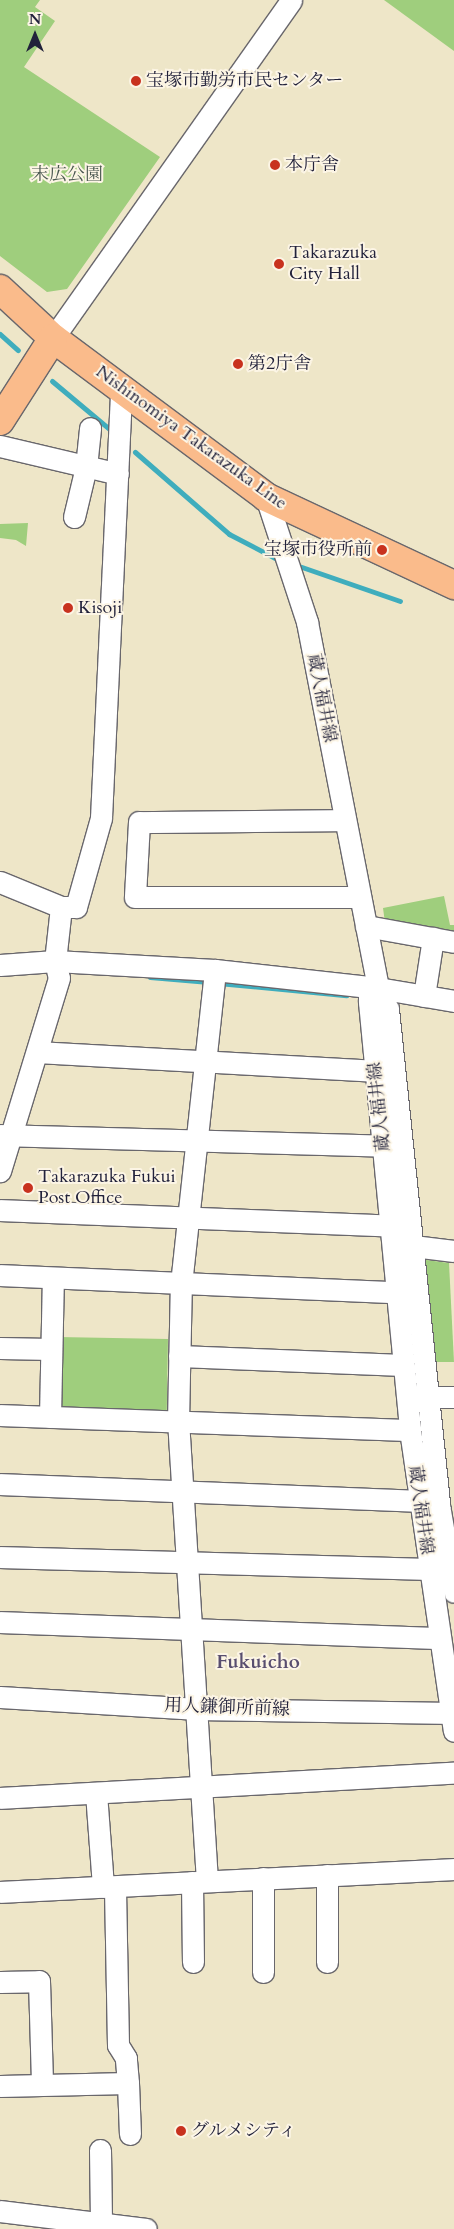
<!DOCTYPE html>
<html>
<head>
<meta charset="utf-8">
<style>
	body { margin:0 }
	#map { position:relative; width:454px; height:2229px; overflow:hidden; background:#eee6c8; font-family:Cardo,"Noto Serif JP",serif }
	div>[style] { position:absolute }
	[style*='--x'] { left:calc(var(--x)*1px); top:calc(var(--y)*1px); width:calc(var(--w)*1px); rotate:calc(var(--a)*1deg) }
	.green>* { inset:0; background:#9fce7d; transform-origin:0 0 }
	.stream>* { height:5px; margin:-2.5px; padding:0 2.5px; transform-origin:2.5px; border-radius:2.5px; background:#3fadbd }
	.roads { filter:drop-shadow(1px 0 #69676c) drop-shadow(-1px 0 #69676c) drop-shadow(0 1px #69676c) drop-shadow(0 -1px #69676c) }
	.minor>* { height:21px; margin:-10.5px; padding:0 10.5px; transform-origin:10.5px; border-radius:10.5px; background:#fff }
	.major>* { height:28px; margin:-14px; padding:0 14px; transform-origin:14px; border-radius:14px; background:#fabb8b }
	.dots>* { width:14px; height:14px; translate:-50% -50%; box-sizing:border-box; border:2px solid #fcf5e5; border-radius:50% }
	span { translate:-50% -50%; white-space:nowrap; text-align:center; line-height:1.15; -webkit-text-stroke:4px #fcf5e5; paint-order:stroke }
	.poi-label { font-size:18px; color:#22223b }
	.left { translate:0 -50%; text-align:left }
	.right { translate:-100% -50%; text-align:right }
	.park-label { font-size:18px; color:#48564f }
	.street-label { font-size:18px; color:#22223b }
	.neighbourhood-label { font-size:19px; color:#594e6f; font-weight:700 }
	.north { position:absolute; left:10px; top:10px; width:50px; height:50px; -webkit-text-stroke:4px #fcf5e5; paint-order:stroke; rotate:0deg; font-size:14px; font-weight:700; line-height:20px; text-align:center; color:#22223b }
	.north::after { content:''; display:block; margin:auto; width:18px; height:22px; background:#22223b; clip-path:polygon(50% 0,100% 100%,50% 72%,0 100%) }
</style>
</head>
<body>
<div id="map">
	<div class="green">
		<i style="clip-path:polygon(0 0,40px 0,35px 7px,55px 21px,24px 67px,160px 157px,67px 289px,47px 292px,0 256px)"></i>
		<i style="clip-path:polygon(384px 0,454px 0,454px 51px)"></i>
		<i style="clip-path:polygon(28px 523px,26px 546px,16px 540px,0 538px,0 524px)"></i>
		<i style="clip-path:polygon(444px 896px,450px 925px,454px 925px,454px 935px,385px 923px,383px 908px)"></i>
		<i style="clip-path:polygon(419px 1259px,449px 1263px,454px 1362px,429px 1362px)"></i>
		<i style="left:58px;top:1337px;width:110px;height:75px;rotate:1deg"></i>
	</div>
	<div class="stream">
		<i style="--x:0;--y:334;--w:24;--a:42"></i>
		<i style="--x:52;--y:381;--w:80;--a:39.9"></i>
		<i style="--x:135;--y:452;--w:125;--a:41.1"></i>
		<i style="--x:229;--y:534;--w:54;--a:27.5"></i>
		<i style="--x:296;--y:565;--w:110;--a:19.1"></i>
		<i style="--x:150;--y:977;--w:59;--a:4.8"></i>
		<i style="--x:218;--y:983;--w:129;--a:5.4"></i>
	</div>
	<div class="roads">
		<div class="minor">
			<i style="--x:53;--y:338;--w:413;--a:-54.8"></i>
			<i style="--x:0;--y:446;--w:121;--a:13.3"></i>
			<i style="--x:266;--y:497;--w:132;--a:71.8"></i>
			<i style="--x:307;--y:622;--w:373;--a:79"></i>
			<i style="--x:378;--y:988;--w:23;--a:65"></i>
			<i style="--x:388;--y:1009;--w:499;--a:84.1"></i>
			<i style="--x:439;--y:1505;--w:88;--a:80.2"></i>
			<i style="--x:74;--y:517;--w:51;--a:-76.5"></i>
			<i style="--x:86;--y:467;--w:39;--a:-84"></i>
			<i style="--x:345;--y:820;--w:206;--a:179.4"></i>
			<i style="--x:139;--y:822;--w:75;--a:93.1"></i>
			<i style="--x:135;--y:897;--w:225;--a:0"></i>
			<i style="--x:0;--y:882;--w:66;--a:22.3"></i>
			<i style="--x:61;--y:907;--w:54;--a:96.3"></i>
			<i style="--x:55;--y:961;--w:17;--a:77"></i>
			<i style="--x:59;--y:978;--w:202;--a:107"></i>
			<i style="--x:61;--y:907;--w:15;--a:0"></i>
			<i style="--x:76;--y:907;--w:92;--a:-74.3"></i>
			<i style="--x:101;--y:818;--w:428;--a:-87.3"></i>
			<i style="--x:366;--y:926;--w:89;--a:10.3"></i>
			<i style="--x:0;--y:965;--w:55;--a:-4.2"></i>
			<i style="--x:55;--y:961;--w:160;--a:3.2"></i>
			<i style="--x:215;--y:970;--w:164;--a:6.3"></i>
			<i style="--x:378;--y:988;--w:77;--a:9.7"></i>
			<i style="--x:378;--y:988;--w:11;--a:142"></i>
			<i style="--x:369;--y:995;--w:7;--a:90"></i>
			<i style="--x:369;--y:1002;--w:430;--a:84.5"></i>
			<i style="--x:410;--y:1430;--w:304;--a:81.7"></i>
			<i style="--x:424;--y:996;--w:59;--a:-81.2"></i>
			<i style="--x:38;--y:1052;--w:339;--a:3.2"></i>
			<i style="--x:0;--y:1135;--w:384;--a:1.6"></i>
			<i style="--x:0;--y:1210;--w:390;--a:2.3"></i>
			<i style="--x:397;--y:1244;--w:57;--a:7"></i>
			<i style="--x:0;--y:1275;--w:396;--a:2.5"></i>
			<i style="--x:0;--y:1348;--w:51;--a:1.1"></i>
			<i style="--x:179;--y:1356;--w:224;--a:2.3"></i>
			<i style="--x:414;--y:1397;--w:40;--a:0"></i>
			<i style="--x:0;--y:1415;--w:410;--a:2.1"></i>
			<i style="--x:50;--y:1417;--w:139;--a:-88.8"></i>
			<i style="--x:0;--y:1484;--w:418;--a:2.3"></i>
			<i style="--x:0;--y:1557;--w:428;--a:1.6"></i>
			<i style="--x:0;--y:1622;--w:439;--a:2.1"></i>
			<i style="--x:0;--y:1697;--w:194;--a:3.5"></i>
			<i style="--x:194;--y:1709;--w:260;--a:0.9"></i>
			<i style="--x:96;--y:1793;--w:94;--a:85.7"></i>
			<i style="--x:0;--y:1798;--w:455;--a:-3.2"></i>
			<i style="--x:207;--y:1881;--w:460;--a:-93.6"></i>
			<i style="--x:178;--y:1422;--w:138;--a:-88.8"></i>
			<i style="--x:181;--y:1284;--w:316;--a:-83.8"></i>
			<i style="--x:192;--y:1882;--w:80;--a:89.3"></i>
			<i style="--x:0;--y:1892;--w:455;--a:-2.9"></i>
			<i style="--x:327;--y:1962;--w:87;--a:-90"></i>
			<i style="--x:263;--y:1972;--w:94;--a:-90"></i>
			<i style="--x:0;--y:1982;--w:39;--a:-1"></i>
			<i style="--x:39;--y:1981;--w:103;--a:88.3"></i>
			<i style="--x:128;--y:2083;--w:51;--a:87.8"></i>
			<i style="--x:0;--y:2086;--w:128;--a:-1.3"></i>
			<i style="--x:128;--y:2083;--w:25;--a:-95"></i>
			<i style="--x:126;--y:2058;--w:15;--a:-122"></i>
			<i style="--x:118;--y:2045;--w:158;--a:-91.1"></i>
			<i style="--x:100;--y:2150;--w:74;--a:89.2"></i>
			<i style="--x:0;--y:2211;--w:147;--a:7"></i>
		</div>
		<div class="major">
			<i style="--x:0;--y:289;--w:72;--a:42.8"></i>
			<i style="--x:53;--y:338;--w:266;--a:36.7"></i>
			<i style="--x:266;--y:497;--w:208;--a:25.1"></i>
			<i style="--x:0;--y:421;--w:98;--a:-57.4"></i>
		</div>
	</div>
	<div class="dots">
		<i style="left:136px;top:81px;background:#c8321e"></i>
		<i style="left:275px;top:165px;background:#c8321e"></i>
		<i style="left:279px;top:264px;background:#c8321e"></i>
		<i style="left:238px;top:364px;background:#c8321e"></i>
		<i style="left:382px;top:550px;background:#c8321e"></i>
		<i style="left:68px;top:608px;background:#c8321e"></i>
		<i style="left:28px;top:1188px;background:#c8321e"></i>
		<i style="left:181px;top:2131px;background:#c8321e"></i>
	</div>
	<div class="poi-label">
		<span class="left" style="left:146px;top:81px">宝塚市勤労市民センター</span>
		<span class="left" style="left:285px;top:165px">本庁舎</span>
		<span class="left" style="left:289px;top:264px">Takarazuka<br>City Hall</span>
		<span class="left" style="left:248px;top:364px">第2庁舎</span>
		<span class="right" style="left:372px;top:550px">宝塚市役所前</span>
		<span class="left" style="left:78px;top:608px">Kisoji</span>
		<span class="left" style="left:38px;top:1188px">Takarazuka Fukui<br>Post Office</span>
		<span class="left" style="left:191px;top:2131px">グルメシティ</span>
	</div>
	<div class="park-label">
		<span style="left:67px;top:175px">末広公園</span>
	</div>
	<div class="street-label">
		<span style="left:191px;top:438px;rotate:36deg">Nishinomiya Takarazuka Line</span>
		<span style="left:321px;top:698px;rotate:79deg">蔵人福井線</span>
		<span style="left:380px;top:1107px;rotate:-96deg">蔵人福井線</span>
		<span style="left:420px;top:1510px;rotate:82deg">蔵人福井線</span>
		<span style="left:227px;top:1708px;rotate:2deg">用人鎌御所前線</span>
	</div>
	<div class="neighbourhood-label">
		<span style="left:258px;top:1663px">Fukuicho</span>
	</div>
	<div class="north">N</div>
</div>
</body>
</html>
